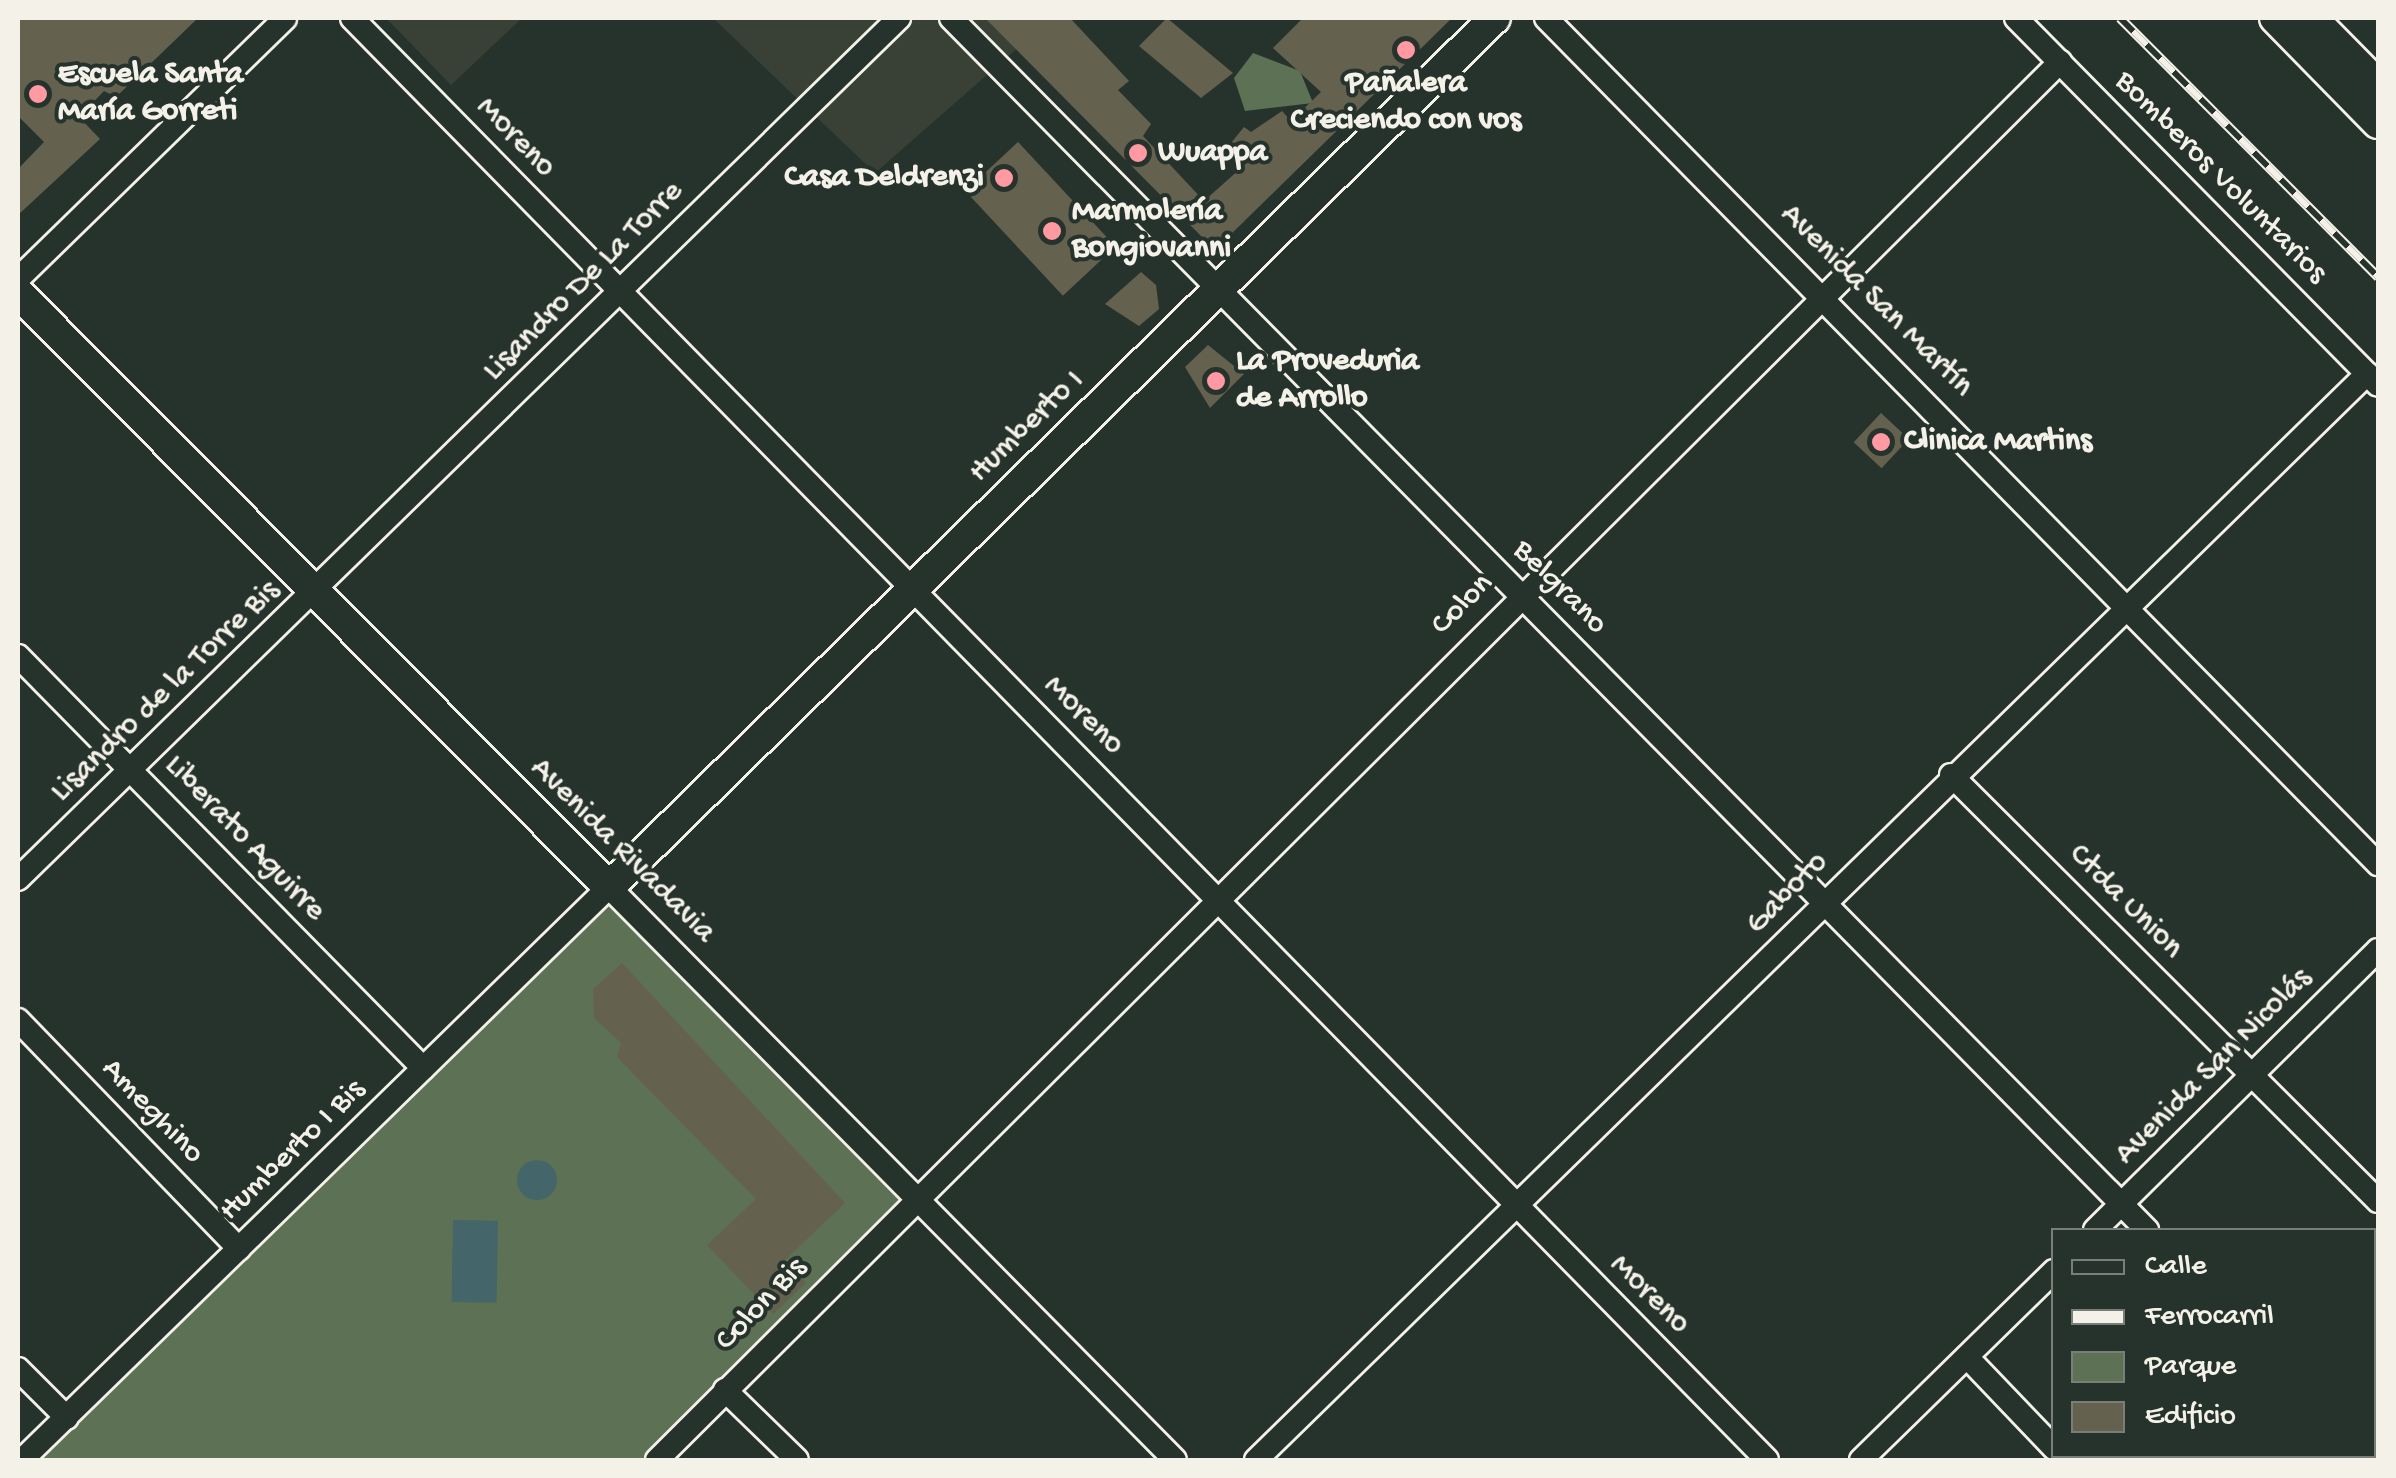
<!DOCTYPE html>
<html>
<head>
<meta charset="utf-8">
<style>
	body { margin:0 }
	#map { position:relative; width:2396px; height:1478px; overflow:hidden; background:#26332d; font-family:"Gochi Hand",sans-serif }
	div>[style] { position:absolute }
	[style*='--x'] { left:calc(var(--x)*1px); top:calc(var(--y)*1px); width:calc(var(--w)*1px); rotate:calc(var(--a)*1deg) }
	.built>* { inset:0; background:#394137 }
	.green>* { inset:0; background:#5d7154 }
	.water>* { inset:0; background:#44666a; transform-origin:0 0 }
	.round { border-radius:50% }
	.building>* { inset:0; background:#64624e; transform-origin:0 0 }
	.roads { filter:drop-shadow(2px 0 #f4f1e8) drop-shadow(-2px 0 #f4f1e8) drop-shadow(0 2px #f4f1e8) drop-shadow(0 -2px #f4f1e8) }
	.minor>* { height:22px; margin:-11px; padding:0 11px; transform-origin:11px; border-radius:11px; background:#26332d }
	.major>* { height:30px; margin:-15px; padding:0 15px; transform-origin:15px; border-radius:15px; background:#26332d }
	.rail>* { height:10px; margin-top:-5px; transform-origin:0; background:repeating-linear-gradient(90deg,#26332d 0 19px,#f4f1e8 0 38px); box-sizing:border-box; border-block:2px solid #f4f1e8 }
	.dots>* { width:28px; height:28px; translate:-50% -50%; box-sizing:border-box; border:5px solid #26332d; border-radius:50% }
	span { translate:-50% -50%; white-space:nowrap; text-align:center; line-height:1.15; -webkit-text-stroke:8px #26332d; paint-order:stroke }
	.poi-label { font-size:32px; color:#f4f1e8; font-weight:700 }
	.left { translate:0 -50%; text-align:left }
	.right { translate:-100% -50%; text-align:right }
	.street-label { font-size:32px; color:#f4f1e8 }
	.frame { position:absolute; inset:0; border:20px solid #f4f1e8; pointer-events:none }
	.legend { position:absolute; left:2051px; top:1228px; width:325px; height:230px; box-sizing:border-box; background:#26332d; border:2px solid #787f78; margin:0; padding:12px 18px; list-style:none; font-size:30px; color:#f4f1e8 }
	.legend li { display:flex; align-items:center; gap:20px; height:50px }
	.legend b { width:50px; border:2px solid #787f78 }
</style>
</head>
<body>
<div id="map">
	<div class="built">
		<i style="clip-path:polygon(386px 18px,522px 18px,451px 85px)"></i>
		<i style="clip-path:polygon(713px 18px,1052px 18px,875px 173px)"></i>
	</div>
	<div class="green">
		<i style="clip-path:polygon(1253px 53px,1300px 71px,1313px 103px,1245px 111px,1234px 78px)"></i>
		<i style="clip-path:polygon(609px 887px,915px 1196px,657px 1460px,22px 1460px)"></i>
	</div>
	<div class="water">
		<i class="round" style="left:517px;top:1160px;width:40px;height:40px"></i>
		<i style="left:453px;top:1220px;width:45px;height:82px;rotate:1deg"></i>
	</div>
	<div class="building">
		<i style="clip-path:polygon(18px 18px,198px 18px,116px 97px,104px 91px,79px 117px,100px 139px,18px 215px,18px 169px,44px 142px,18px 116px)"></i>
		<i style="clip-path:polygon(985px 18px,1070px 18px,1129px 81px,1118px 90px,1151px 124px,1143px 136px,1204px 201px,1250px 160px,1231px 143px,1244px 127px,1251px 132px,1282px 111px,1291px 121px,1321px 92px,1273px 48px,1303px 18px,1452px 18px,1223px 242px,1204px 239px)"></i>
		<i style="clip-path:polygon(1167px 18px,1233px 73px,1201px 98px,1139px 46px)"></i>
		<i style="left:1018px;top:142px;width:143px;height:72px;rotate:47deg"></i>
		<i style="clip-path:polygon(1141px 272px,1156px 285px,1159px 309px,1139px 326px,1105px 304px)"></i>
		<i style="clip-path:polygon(1208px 345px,1244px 374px,1210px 408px,1185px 367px)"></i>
		<i style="left:1881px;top:413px;width:38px;height:40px;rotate:43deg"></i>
		<i style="clip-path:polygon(622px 963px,845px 1203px,785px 1260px,806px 1283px,773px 1314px,707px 1245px,756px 1199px,617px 1057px,621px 1043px,594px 1018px,593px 989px)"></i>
	</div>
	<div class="roads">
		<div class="minor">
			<i style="--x:352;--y:18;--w:2020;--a:45.54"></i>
			<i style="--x:951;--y:18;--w:1703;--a:45.38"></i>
			<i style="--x:1546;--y:18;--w:1187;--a:45.48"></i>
			<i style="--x:2016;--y:18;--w:515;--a:45.39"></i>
			<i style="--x:18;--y:279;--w:373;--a:-44.3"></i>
			<i style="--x:18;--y:656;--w:578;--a:45.49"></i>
			<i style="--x:1951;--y:775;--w:603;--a:44.93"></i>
			<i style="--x:18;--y:879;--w:1232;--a:-44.34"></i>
			<i style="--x:18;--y:1020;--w:318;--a:46"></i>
			<i style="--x:2095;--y:1230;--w:398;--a:-44.7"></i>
			<i style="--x:1967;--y:1357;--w:126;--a:46.3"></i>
			<i style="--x:18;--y:1369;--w:69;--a:45"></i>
			<i style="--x:725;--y:1390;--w:100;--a:44.2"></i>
			<i style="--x:2373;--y:1456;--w:6;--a:39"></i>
			<i style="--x:22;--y:1460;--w:820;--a:-44.31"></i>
			<i style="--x:609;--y:887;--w:805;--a:45.35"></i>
			<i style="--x:657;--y:1460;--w:1981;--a:-44.9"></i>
			<i style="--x:1256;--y:1460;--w:1554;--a:-44.35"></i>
			<i style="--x:1861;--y:1460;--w:270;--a:-44.4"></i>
		</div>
		<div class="major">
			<i style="--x:2275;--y:18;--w:147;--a:45.6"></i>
			<i style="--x:2312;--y:18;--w:94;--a:45.4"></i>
			<i style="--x:18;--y:293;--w:838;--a:45.15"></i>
			<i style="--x:609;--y:887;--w:1241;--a:-44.45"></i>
		</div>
	</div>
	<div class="rail">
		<i style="--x:2120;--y:18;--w:366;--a:45.1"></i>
	</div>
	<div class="dots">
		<i style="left:1406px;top:50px;background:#ff9aa2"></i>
		<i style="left:38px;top:94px;background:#ff9aa2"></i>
		<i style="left:1138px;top:153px;background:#ff9aa2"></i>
		<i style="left:1004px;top:178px;background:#ff9aa2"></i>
		<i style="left:1052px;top:231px;background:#ff9aa2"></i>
		<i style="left:1216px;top:381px;background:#ff9aa2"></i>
		<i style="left:1881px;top:442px;background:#ff9aa2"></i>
	</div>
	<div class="poi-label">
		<span class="left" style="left:58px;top:94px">Escuela Santa<br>María Gorreti</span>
		<span style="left:1406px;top:103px">Pañalera<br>Creciendo con vos</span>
		<span class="left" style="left:1158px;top:153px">Wuappa</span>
		<span class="right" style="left:984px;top:178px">Casa Deldrenzi</span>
		<span class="left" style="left:1072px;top:231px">Marmolería<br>Bongiovanni</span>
		<span class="left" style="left:1236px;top:381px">La Proveduria<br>de Arrollo</span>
		<span class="left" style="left:1904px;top:442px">Clinica Martins</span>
	</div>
	<div class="street-label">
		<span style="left:515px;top:138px;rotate:46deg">Moreno</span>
		<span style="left:2220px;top:178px;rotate:45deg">Bomberos Voluntarios</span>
		<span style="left:584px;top:282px;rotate:-45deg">Lisandro De La Torre</span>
		<span style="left:1876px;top:301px;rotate:45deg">Avenida San Martín</span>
		<span style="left:1027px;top:427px;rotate:-44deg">Humberto I</span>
		<span style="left:1559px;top:588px;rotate:45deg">Belgrano</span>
		<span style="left:1463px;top:605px;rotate:-45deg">Colon</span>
		<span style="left:166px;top:692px;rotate:-44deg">Lisandro de la Torre Bis</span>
		<span style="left:1083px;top:716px;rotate:45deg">Moreno</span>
		<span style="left:244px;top:839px;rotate:46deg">Liberato Aguirre</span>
		<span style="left:622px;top:851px;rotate:45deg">Avenida Rivadavia</span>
		<span style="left:1788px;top:894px;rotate:-45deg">Gaboto</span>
		<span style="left:2125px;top:902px;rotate:45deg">Ctda Union</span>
		<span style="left:2214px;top:1067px;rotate:-45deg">Avenida San Nicolás</span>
		<span style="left:152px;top:1112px;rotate:46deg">Ameghino</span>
		<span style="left:293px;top:1151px;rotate:-44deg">Humberto I Bis</span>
		<span style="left:1649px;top:1295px;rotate:45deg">Moreno</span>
		<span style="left:762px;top:1305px;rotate:-46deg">Colon Bis</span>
	</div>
	<div class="frame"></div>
	<ul class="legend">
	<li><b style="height:12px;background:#26332d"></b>Calle</li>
	<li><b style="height:12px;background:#f4f1e8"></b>Ferrocarril</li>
	<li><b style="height:28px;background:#5d7154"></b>Parque</li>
	<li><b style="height:28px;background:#64624e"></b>Edificio</li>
	</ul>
</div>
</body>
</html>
